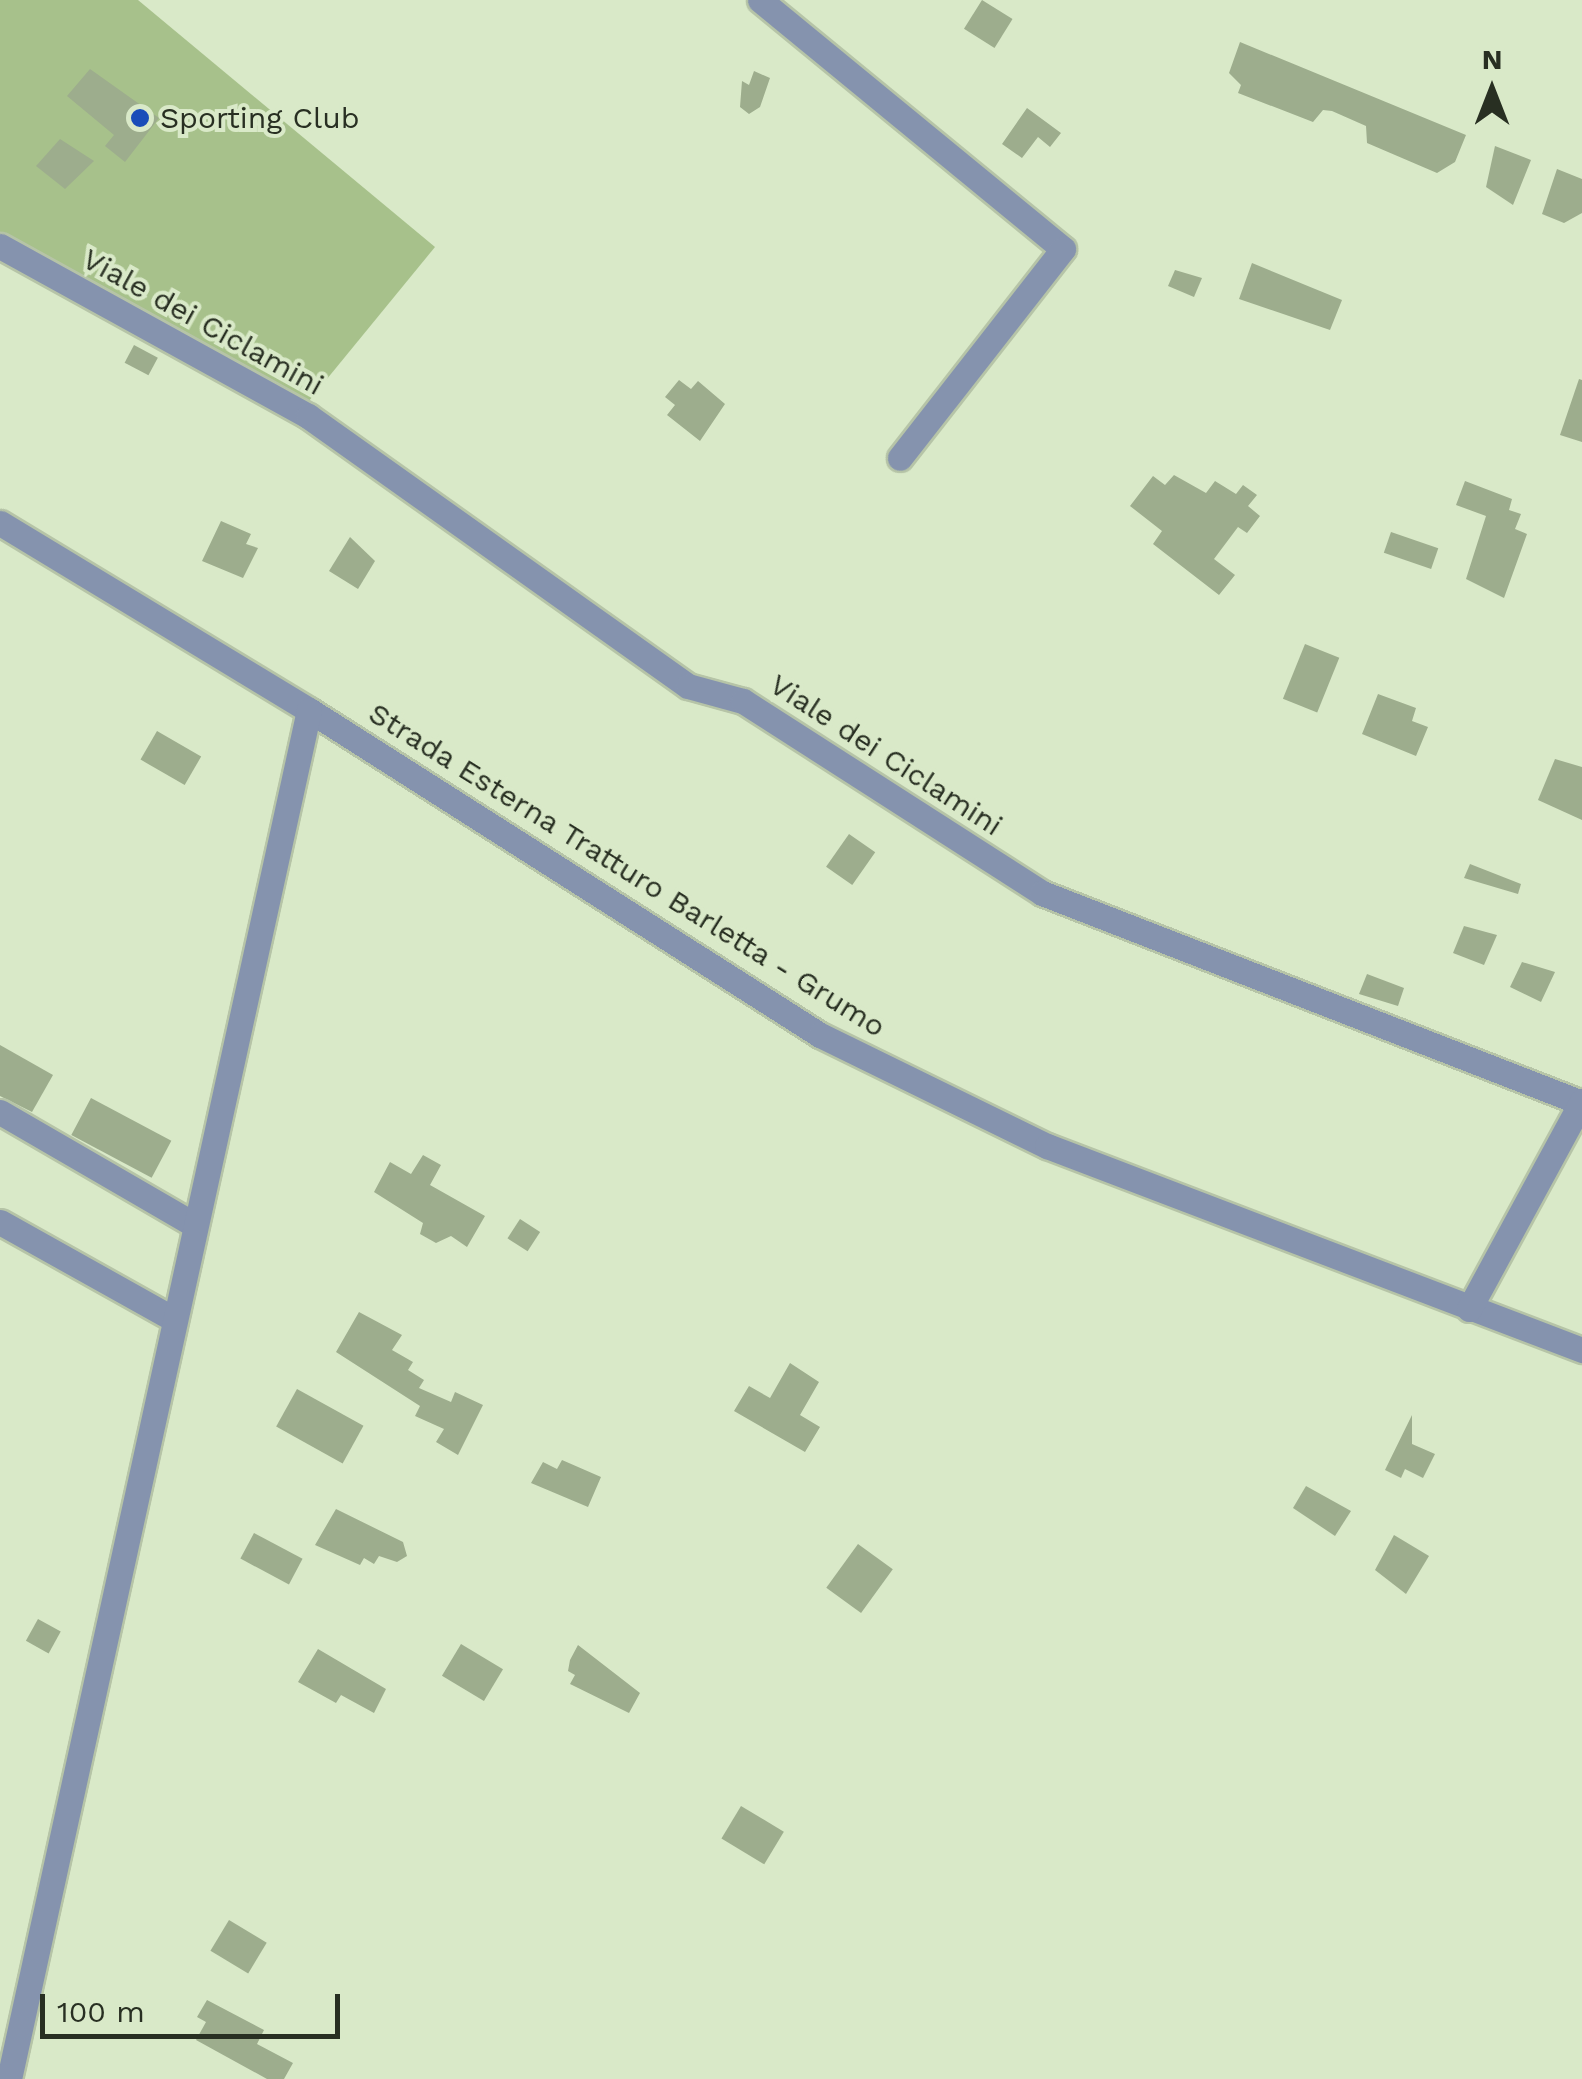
<!DOCTYPE html>
<html>
<head>
<meta charset="utf-8">
<style>
	body { margin:0 }
	#map { position:relative; width:1582px; height:2079px; overflow:hidden; background:#d9e9c8; font-family:"Work Sans",sans-serif }
	div>[style] { position:absolute }
	[style*='--x'] { left:calc(var(--x)*1px); top:calc(var(--y)*1px); width:calc(var(--w)*1px); rotate:calc(var(--a)*1deg) }
	.green>* { inset:0; background:#a7c18b }
	.building>* { inset:0; background:#9dad8d; transform-origin:0 0 }
	.roads { filter:drop-shadow(2px 0 #b6c4a7) drop-shadow(-2px 0 #b6c4a7) drop-shadow(0 2px #b6c4a7) drop-shadow(0 -2px #b6c4a7) }
	.minor>* { height:25px; margin:-12.5px; padding:0 12.5px; transform-origin:12.5px; border-radius:12.5px; background:#8593ae }
	.dots>* { width:28px; height:28px; translate:-50% -50%; box-sizing:border-box; border:5px solid #d9e9c8; border-radius:50% }
	span { translate:-50% -50%; white-space:nowrap; text-align:center; line-height:1.15; -webkit-text-stroke:8px #d9e9c8; paint-order:stroke }
	.poi-label { font-size:30px; color:#282f22 }
	.left { translate:0 -50%; text-align:left }
	.street-label { font-size:30px; color:#282f22 }
	.north { position:absolute; left:1442px; top:40px; width:100px; height:100px; -webkit-text-stroke:8px #d9e9c8; paint-order:stroke; rotate:0deg; font-size:28px; font-weight:700; line-height:40px; text-align:center; color:#282f22 }
	.north::after { content:''; display:block; margin:auto; width:35px; height:45px; background:#282f22; clip-path:polygon(50% 0,100% 100%,50% 72%,0 100%) }
	.scale { position:absolute; left:40px; top:1994px; width:300px; height:45px; box-sizing:border-box; border:5px solid #282f22; border-top:0; padding-left:12px; font-size:30px; line-height:35px; white-space:nowrap; color:#282f22; -webkit-text-stroke:8px #d9e9c8; paint-order:stroke }
</style>
</head>
<body>
<div id="map">
	<div class="green">
		<i style="clip-path:polygon(0 0,138px 0,435px 247px,304px 407px,0 236px)"></i>
	</div>
	<div class="building">
		<i style="left:982px;top:0;width:36px;height:34px;rotate:32deg"></i>
		<i style="clip-path:polygon(1240px 42px,1466px 135px,1455px 162px,1437px 173px,1367px 143px,1366px 126px,1332px 111px,1323px 110px,1313px 122px,1238px 93px,1241px 85px,1229px 73px)"></i>
		<i style="clip-path:polygon(90px 69px,159px 118px,125px 162px,105px 146px,114px 135px,67px 96px)"></i>
		<i style="clip-path:polygon(754px 71px,770px 78px,760px 107px,749px 114px,740px 107px,742px 81px,749px 85px)"></i>
		<i style="clip-path:polygon(1027px 108px,1061px 133px,1050px 147px,1038px 137px,1022px 158px,1002px 144px)"></i>
		<i style="clip-path:polygon(60px 139px,94px 161px,65px 189px,36px 166px)"></i>
		<i style="clip-path:polygon(1495px 146px,1531px 160px,1513px 205px,1486px 187px)"></i>
		<i style="clip-path:polygon(1557px 169px,1582px 179px,1582px 213px,1564px 223px,1542px 214px)"></i>
		<i style="clip-path:polygon(1252px 263px,1342px 300px,1330px 330px,1239px 299px)"></i>
		<i style="clip-path:polygon(1175px 270px,1202px 278px,1194px 297px,1168px 286px)"></i>
		<i style="left:134px;top:345px;width:27px;height:20px;rotate:28deg"></i>
		<i style="clip-path:polygon(1579px 379px,1582px 380px,1582px 442px,1560px 435px)"></i>
		<i style="clip-path:polygon(679px 380px,691px 389px,698px 381px,725px 404px,700px 441px,667px 415px,675px 405px,665px 397px)"></i>
		<i style="clip-path:polygon(1174px 475px,1206px 493px,1215px 481px,1236px 494px,1243px 485px,1257px 495px,1248px 506px,1260px 516px,1247px 533px,1238px 527px,1214px 559px,1235px 575px,1219px 595px,1153px 544px,1162px 531px,1130px 506px,1153px 476px,1165px 485px)"></i>
		<i style="clip-path:polygon(1465px 481px,1512px 499px,1509px 510px,1521px 514px,1515px 529px,1527px 534px,1504px 598px,1466px 579px,1486px 516px,1456px 505px)"></i>
		<i style="clip-path:polygon(221px 521px,251px 534px,246px 544px,258px 548px,243px 578px,202px 561px)"></i>
		<i style="left:1391px;top:532px;width:50px;height:22px;rotate:19deg"></i>
		<i style="clip-path:polygon(350px 537px,375px 561px,358px 589px,329px 571px)"></i>
		<i style="left:1305px;top:644px;width:37px;height:59px;rotate:22deg"></i>
		<i style="clip-path:polygon(1378px 694px,1416px 708px,1412px 721px,1428px 727px,1416px 756px,1362px 734px)"></i>
		<i style="left:157px;top:731px;width:51px;height:33px;rotate:30deg"></i>
		<i style="clip-path:polygon(1555px 759px,1582px 767px,1582px 820px,1538px 800px)"></i>
		<i style="left:849px;top:834px;width:32px;height:40px;rotate:35deg"></i>
		<i style="clip-path:polygon(1470px 864px,1521px 884px,1518px 894px,1464px 878px)"></i>
		<i style="clip-path:polygon(1464px 926px,1497px 935px,1484px 965px,1453px 953px)"></i>
		<i style="clip-path:polygon(1522px 962px,1555px 972px,1541px 1002px,1510px 987px)"></i>
		<i style="clip-path:polygon(1367px 974px,1404px 988px,1398px 1006px,1359px 994px)"></i>
		<i style="clip-path:polygon(0 1045px,53px 1075px,32px 1112px,0 1096px)"></i>
		<i style="left:91px;top:1098px;width:91px;height:42px;rotate:28deg"></i>
		<i style="clip-path:polygon(423px 1155px,441px 1165px,430px 1185px,485px 1216px,467px 1247px,451px 1236px,436px 1243px,420px 1234px,423px 1223px,374px 1192px,390px 1162px,411px 1174px)"></i>
		<i style="left:520px;top:1219px;width:24px;height:23px;rotate:33deg"></i>
		<i style="clip-path:polygon(359px 1312px,402px 1335px,392px 1350px,413px 1362px,408px 1370px,424px 1380px,419px 1388px,451px 1402px,455px 1392px,483px 1405px,458px 1455px,436px 1442px,444px 1429px,415px 1416px,420px 1406px,336px 1352px)"></i>
		<i style="clip-path:polygon(790px 1363px,819px 1382px,800px 1415px,820px 1427px,805px 1452px,734px 1411px,749px 1386px,770px 1398px)"></i>
		<i style="left:297px;top:1389px;width:76px;height:43px;rotate:29deg"></i>
		<i style="clip-path:polygon(1412px 1415px,1412px 1444px,1435px 1454px,1423px 1478px,1405px 1469px,1401px 1478px,1385px 1470px)"></i>
		<i style="clip-path:polygon(562px 1460px,601px 1477px,588px 1507px,531px 1483px,543px 1462px,557px 1469px)"></i>
		<i style="clip-path:polygon(1306px 1486px,1351px 1511px,1335px 1536px,1293px 1508px)"></i>
		<i style="clip-path:polygon(336px 1509px,403px 1542px,407px 1556px,397px 1562px,379px 1556px,374px 1564px,364px 1558px,360px 1565px,315px 1545px)"></i>
		<i style="left:254px;top:1533px;width:55px;height:29px;rotate:28deg"></i>
		<i style="clip-path:polygon(1394px 1535px,1429px 1556px,1406px 1594px,1375px 1570px)"></i>
		<i style="left:858px;top:1544px;width:43px;height:54px;rotate:36deg"></i>
		<i style="left:38px;top:1619px;width:26px;height:25px;rotate:29deg"></i>
		<i style="left:461px;top:1644px;width:49px;height:37px;rotate:31deg"></i>
		<i style="clip-path:polygon(578px 1645px,640px 1693px,629px 1713px,570px 1684px,575px 1675px,568px 1671px,570px 1660px)"></i>
		<i style="clip-path:polygon(318px 1649px,386px 1689px,374px 1713px,341px 1695px,336px 1703px,298px 1682px)"></i>
		<i style="left:741px;top:1806px;width:50px;height:38px;rotate:31deg"></i>
		<i style="left:229px;top:1920px;width:44px;height:36px;rotate:31deg"></i>
		<i style="clip-path:polygon(207px 2000px,264px 2030px,257px 2044px,293px 2063px,284px 2079px,267px 2079px,196px 2040px,206px 2022px,197px 2017px)"></i>
	</div>
	<div class="roads">
		<div class="minor">
			<i style="--x:760;--y:0;--w:392;--a:39.4"></i>
			<i style="--x:1063;--y:249;--w:265;--a:128"></i>
			<i style="--x:0;--y:246;--w:352;--a:28.9"></i>
			<i style="--x:308;--y:416;--w:466;--a:35.4"></i>
			<i style="--x:688;--y:686;--w:57;--a:15.3"></i>
			<i style="--x:743;--y:701;--w:355;--a:32.7"></i>
			<i style="--x:1042;--y:893;--w:579;--a:21.25"></i>
			<i style="--x:0;--y:523;--w:361;--a:31.2"></i>
			<i style="--x:309;--y:710;--w:606;--a:32.46"></i>
			<i style="--x:820;--y:1035;--w:253;--a:26.1"></i>
			<i style="--x:1047;--y:1146;--w:573;--a:20.87"></i>
			<i style="--x:0;--y:1112;--w:225;--a:30.1"></i>
			<i style="--x:0;--y:1222;--w:197;--a:29.2"></i>
			<i style="--x:1469;--y:1309;--w:237;--a:-61.5"></i>
			<i style="--x:9;--y:2079;--w:1401;--a:-77.64"></i>
		</div>
	</div>
	<div class="dots">
		<i style="left:140px;top:118px;background:#194db9"></i>
	</div>
	<div class="poi-label">
		<span class="left" style="left:160px;top:118px">Sporting Club</span>
	</div>
	<div class="street-label">
		<span style="left:203px;top:322px;rotate:29deg">Viale dei Ciclamini</span>
		<span style="left:886px;top:755px;rotate:33deg">Viale dei Ciclamini</span>
		<span style="left:627px;top:870px;rotate:32deg">Strada Esterna Tratturo Barletta - Grumo</span>
	</div>
	<div class="north">N</div>
	<div class="scale">100 m</div>
</div>
</body>
</html>
